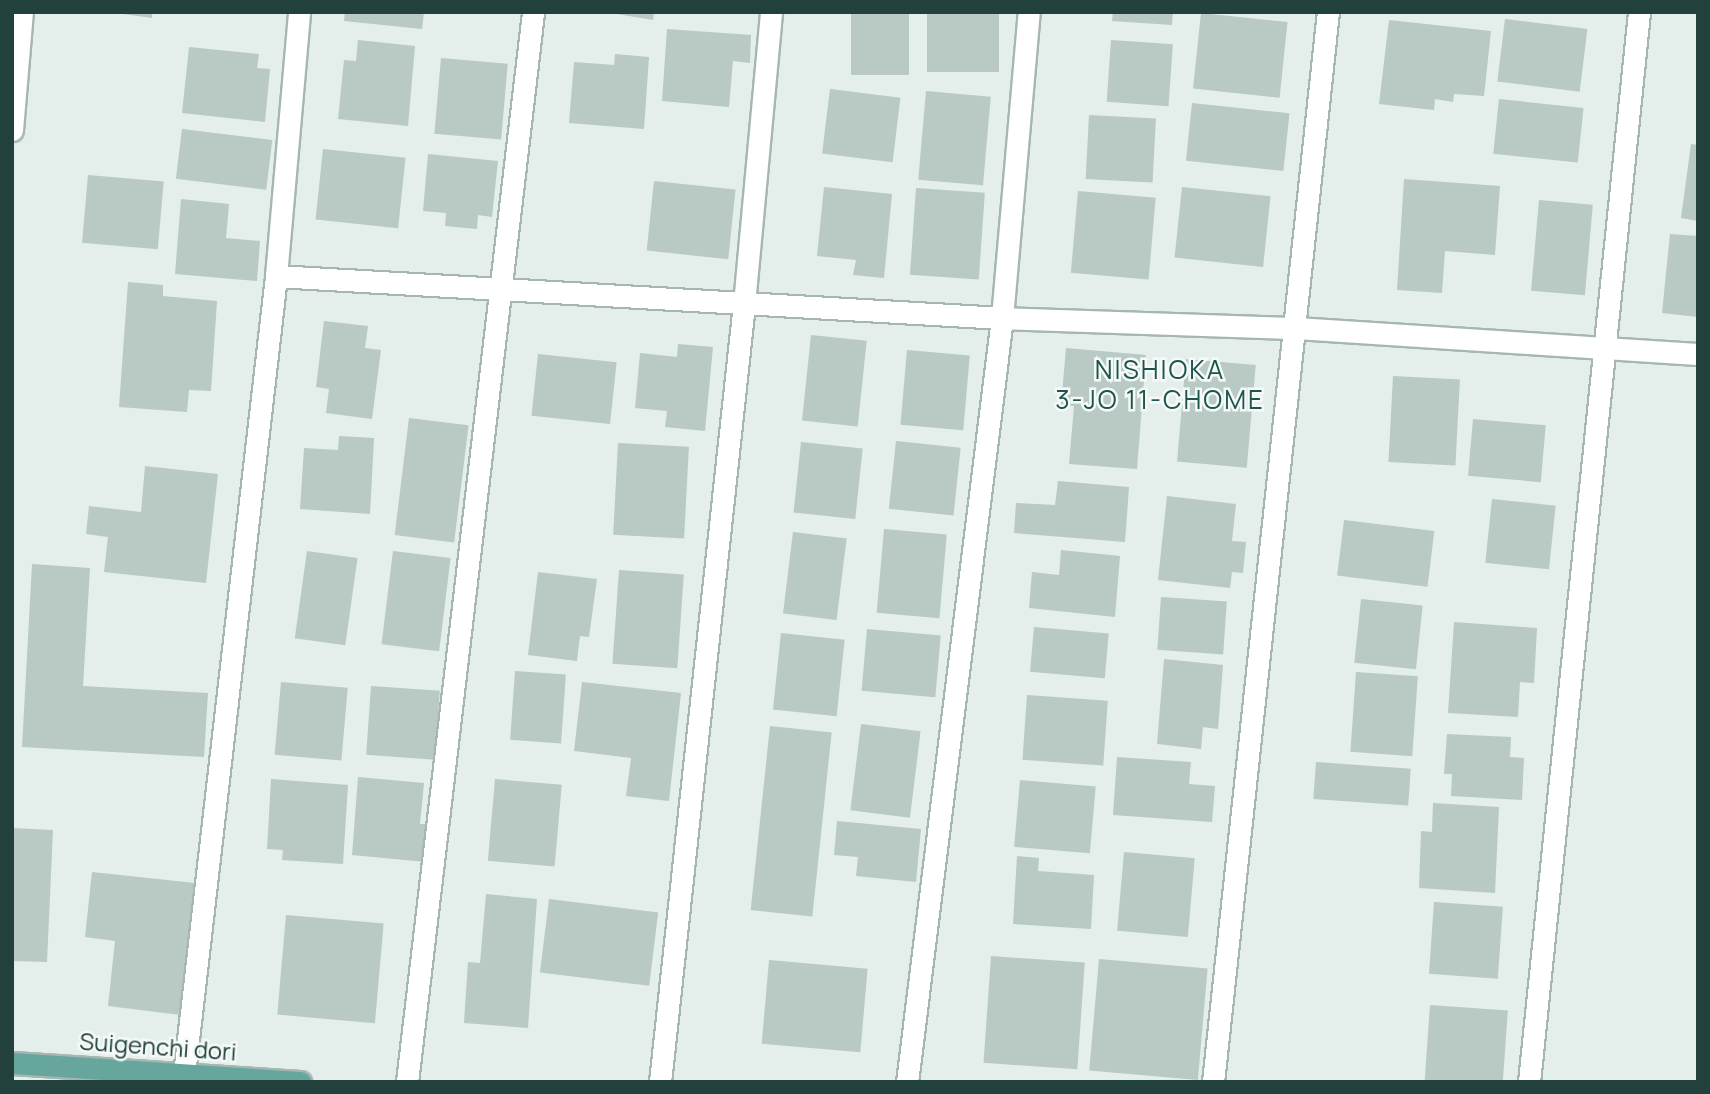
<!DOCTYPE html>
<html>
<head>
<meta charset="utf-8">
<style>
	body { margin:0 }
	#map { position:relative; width:1710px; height:1094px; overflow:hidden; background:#e4eeeb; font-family:Manrope,sans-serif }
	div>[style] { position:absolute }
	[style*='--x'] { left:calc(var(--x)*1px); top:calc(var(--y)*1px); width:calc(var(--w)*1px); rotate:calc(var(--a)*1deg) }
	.building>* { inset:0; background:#b9c9c4; transform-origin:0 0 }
	.roads { filter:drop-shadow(2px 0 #a6b7b3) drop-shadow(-2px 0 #a6b7b3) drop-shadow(0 2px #a6b7b3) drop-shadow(0 -2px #a6b7b3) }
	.minor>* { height:21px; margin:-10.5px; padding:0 10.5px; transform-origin:10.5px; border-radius:10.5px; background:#fff }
	.primary>* { height:21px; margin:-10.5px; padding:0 10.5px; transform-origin:10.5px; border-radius:10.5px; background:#67a69d }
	span { translate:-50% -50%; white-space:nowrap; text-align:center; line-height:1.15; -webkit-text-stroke:5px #f5faf8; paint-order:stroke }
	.street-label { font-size:24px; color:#22413c }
	.neighbourhood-label { font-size:26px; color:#1d554e; letter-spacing:2px }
	.frame { position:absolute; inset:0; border:14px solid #22413c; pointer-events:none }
</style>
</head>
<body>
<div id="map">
	<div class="building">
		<i style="clip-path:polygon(109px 12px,152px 12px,152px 18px)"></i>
		<i style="clip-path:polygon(345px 12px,424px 12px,422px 29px,344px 21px)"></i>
		<i style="clip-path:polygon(605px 12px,654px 12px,653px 20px)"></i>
		<i style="left:851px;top:12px;width:58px;height:63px"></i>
		<i style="left:927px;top:12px;width:72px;height:60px"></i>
		<i style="clip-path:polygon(1113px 12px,1173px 12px,1172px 25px,1112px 21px)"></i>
		<i style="left:1201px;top:13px;width:87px;height:76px;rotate:6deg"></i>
		<i style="left:1505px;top:19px;width:83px;height:63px;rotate:7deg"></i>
		<i style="clip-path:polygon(1389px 20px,1491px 31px,1484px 96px,1454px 94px,1453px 102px,1435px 99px,1434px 110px,1379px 104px)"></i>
		<i style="clip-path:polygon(667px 29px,751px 35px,750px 63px,733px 61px,729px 107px,662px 101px)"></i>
		<i style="clip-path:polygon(358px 40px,415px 46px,408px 126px,338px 119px,344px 60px,356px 61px)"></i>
		<i style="left:1111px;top:40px;width:62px;height:62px;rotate:4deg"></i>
		<i style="clip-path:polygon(189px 47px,259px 54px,257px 68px,270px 69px,265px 122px,182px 113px)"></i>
		<i style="clip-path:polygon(615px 54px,649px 57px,644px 129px,569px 123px,574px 62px,614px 65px)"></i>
		<i style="left:441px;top:58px;width:67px;height:76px;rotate:5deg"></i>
		<i style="left:830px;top:89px;width:71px;height:65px;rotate:7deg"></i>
		<i style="left:926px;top:91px;width:65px;height:89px;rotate:5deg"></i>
		<i style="left:1499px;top:99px;width:85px;height:55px;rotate:6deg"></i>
		<i style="left:1192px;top:103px;width:98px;height:58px;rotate:6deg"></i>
		<i style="left:1089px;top:115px;width:67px;height:64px;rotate:3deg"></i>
		<i style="left:182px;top:129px;width:91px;height:50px;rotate:7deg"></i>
		<i style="clip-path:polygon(1691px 144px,1698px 145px,1698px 221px,1681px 218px)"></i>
		<i style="left:323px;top:149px;width:83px;height:71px;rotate:6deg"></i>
		<i style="clip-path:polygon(428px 154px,498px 161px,492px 217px,478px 215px,477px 229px,445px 226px,446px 213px,423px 211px)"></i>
		<i style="left:88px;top:175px;width:76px;height:68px;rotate:5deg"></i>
		<i style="clip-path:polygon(1404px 179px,1500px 186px,1495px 255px,1445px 251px,1442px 293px,1397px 290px)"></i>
		<i style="left:654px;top:181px;width:82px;height:70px;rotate:6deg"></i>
		<i style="clip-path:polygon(824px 187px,892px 194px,884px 278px,853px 275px,856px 260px,817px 256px)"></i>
		<i style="left:1182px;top:187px;width:89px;height:71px;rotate:6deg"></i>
		<i style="left:916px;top:188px;width:69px;height:87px;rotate:4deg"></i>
		<i style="left:1078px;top:191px;width:78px;height:82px;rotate:5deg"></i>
		<i style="clip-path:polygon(181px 199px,229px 204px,226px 238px,260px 241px,257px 281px,175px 274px)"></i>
		<i style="left:1539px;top:200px;width:54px;height:91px;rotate:5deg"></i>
		<i style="clip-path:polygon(1670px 234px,1698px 236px,1698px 317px,1662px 313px)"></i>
		<i style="clip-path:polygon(128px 282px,163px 285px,163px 296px,217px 301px,211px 391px,189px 390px,187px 412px,119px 407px)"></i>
		<i style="clip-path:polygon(324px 321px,368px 326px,365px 348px,381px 350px,372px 419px,326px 413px,329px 389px,316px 387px)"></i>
		<i style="left:811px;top:335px;width:56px;height:86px;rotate:6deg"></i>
		<i style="clip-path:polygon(678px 344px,713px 347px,705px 431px,665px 427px,667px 411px,635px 408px,640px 353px,677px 357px)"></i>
		<i style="clip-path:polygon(1066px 348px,1146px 355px,1137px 469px,1069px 464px,1074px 406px,1061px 405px)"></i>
		<i style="left:907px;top:350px;width:63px;height:75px;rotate:5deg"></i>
		<i style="left:538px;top:354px;width:79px;height:62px;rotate:6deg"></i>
		<i style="left:1186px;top:359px;width:70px;height:103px;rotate:5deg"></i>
		<i style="left:1393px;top:376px;width:67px;height:86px;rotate:3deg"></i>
		<i style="left:409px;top:418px;width:60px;height:118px;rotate:7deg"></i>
		<i style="left:1473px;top:419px;width:73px;height:57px;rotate:5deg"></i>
		<i style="clip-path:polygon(339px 436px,374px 438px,370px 514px,300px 509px,304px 448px,338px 450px)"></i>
		<i style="left:896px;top:441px;width:65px;height:68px;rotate:6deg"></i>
		<i style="left:801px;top:442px;width:62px;height:71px;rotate:6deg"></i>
		<i style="left:618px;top:443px;width:71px;height:92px;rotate:3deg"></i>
		<i style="clip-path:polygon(145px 466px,218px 474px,206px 583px,104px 572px,108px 537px,86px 534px,89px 506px,141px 512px)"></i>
		<i style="clip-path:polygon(1058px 481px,1129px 487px,1125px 542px,1014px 533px,1016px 503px,1055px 505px)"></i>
		<i style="clip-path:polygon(1167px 496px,1236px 504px,1232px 541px,1246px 542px,1243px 573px,1232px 572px,1230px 588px,1158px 580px)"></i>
		<i style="left:1492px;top:499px;width:64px;height:64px;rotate:6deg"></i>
		<i style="left:1344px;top:520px;width:91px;height:56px;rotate:7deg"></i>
		<i style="left:884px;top:529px;width:63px;height:84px;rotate:5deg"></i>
		<i style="left:793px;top:532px;width:54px;height:82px;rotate:7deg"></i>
		<i style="clip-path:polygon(1061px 550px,1120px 556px,1115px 617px,1029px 608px,1032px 572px,1059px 575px)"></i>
		<i style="left:307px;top:551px;width:51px;height:88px;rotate:8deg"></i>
		<i style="left:393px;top:551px;width:58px;height:94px;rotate:7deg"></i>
		<i style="clip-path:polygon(32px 564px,90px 568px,83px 686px,208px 693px,204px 757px,22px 747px)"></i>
		<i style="left:619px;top:570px;width:65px;height:94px;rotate:4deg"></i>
		<i style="clip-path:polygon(538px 572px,597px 579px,589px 637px,580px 636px,577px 661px,528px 655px)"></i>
		<i style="left:1161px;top:597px;width:66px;height:53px;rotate:4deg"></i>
		<i style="left:1361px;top:599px;width:62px;height:64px;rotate:6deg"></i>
		<i style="clip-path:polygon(1454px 622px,1537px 628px,1534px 683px,1520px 682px,1518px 717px,1448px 713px)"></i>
		<i style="left:1034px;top:627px;width:75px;height:45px;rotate:5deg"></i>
		<i style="left:867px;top:629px;width:74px;height:62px;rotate:5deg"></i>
		<i style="left:781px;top:633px;width:64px;height:77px;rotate:6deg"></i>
		<i style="clip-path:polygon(1164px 659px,1223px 665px,1218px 729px,1203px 727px,1201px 749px,1157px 744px)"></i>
		<i style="left:515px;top:671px;width:51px;height:69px;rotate:4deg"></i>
		<i style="left:1356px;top:672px;width:62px;height:80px;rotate:4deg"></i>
		<i style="left:281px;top:682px;width:67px;height:73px;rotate:5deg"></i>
		<i style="clip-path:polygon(582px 682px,681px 693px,669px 801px,626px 796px,631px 758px,574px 751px)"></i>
		<i style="left:371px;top:686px;width:69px;height:69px;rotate:4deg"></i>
		<i style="left:1027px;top:695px;width:81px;height:65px;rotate:4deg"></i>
		<i style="left:861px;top:724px;width:60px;height:87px;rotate:7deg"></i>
		<i style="left:770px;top:726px;width:62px;height:185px;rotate:6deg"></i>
		<i style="clip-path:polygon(1447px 734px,1511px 737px,1510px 757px,1524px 758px,1522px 800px,1451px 796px,1452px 774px,1444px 774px)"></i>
		<i style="clip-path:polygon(1117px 757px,1191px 762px,1189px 784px,1215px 786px,1212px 822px,1113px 815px)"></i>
		<i style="left:1316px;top:762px;width:95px;height:37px;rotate:4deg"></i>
		<i style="clip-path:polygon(358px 777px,424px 783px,420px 824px,428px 824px,426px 862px,352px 855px)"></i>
		<i style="clip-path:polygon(271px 779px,348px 785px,343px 864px,282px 860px,283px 850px,267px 849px)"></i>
		<i style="left:495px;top:779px;width:67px;height:82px;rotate:5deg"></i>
		<i style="left:1020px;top:780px;width:76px;height:67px;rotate:5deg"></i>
		<i style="clip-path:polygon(1433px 803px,1499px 807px,1495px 893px,1419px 888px,1421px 831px,1432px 832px)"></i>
		<i style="clip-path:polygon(837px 821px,921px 829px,916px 882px,856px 876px,858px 857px,834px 855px)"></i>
		<i style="clip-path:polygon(12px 828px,53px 830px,47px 962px,12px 961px)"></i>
		<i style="left:1124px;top:852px;width:71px;height:79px;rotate:5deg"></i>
		<i style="clip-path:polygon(1017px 856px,1039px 858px,1038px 871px,1094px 875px,1091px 929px,1013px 924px)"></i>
		<i style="clip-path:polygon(92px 872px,195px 883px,181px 1015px,108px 1006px,115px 941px,85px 937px)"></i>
		<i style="clip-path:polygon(486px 894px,537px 899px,528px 1028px,464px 1023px,468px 962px,480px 963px)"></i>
		<i style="left:549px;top:899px;width:110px;height:74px;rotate:7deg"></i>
		<i style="left:1434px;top:902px;width:69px;height:72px;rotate:4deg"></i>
		<i style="left:286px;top:915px;width:98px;height:100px;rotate:5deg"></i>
		<i style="left:991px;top:956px;width:94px;height:107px;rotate:4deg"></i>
		<i style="left:1099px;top:959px;width:109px;height:112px;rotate:5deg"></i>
		<i style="left:769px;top:960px;width:99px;height:84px;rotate:5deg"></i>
		<i style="left:1430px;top:1005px;width:78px;height:75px;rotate:4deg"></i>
	</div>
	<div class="roads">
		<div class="minor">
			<i style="--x:12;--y:130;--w:118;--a:-85.2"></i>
			<i style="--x:276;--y:276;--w:727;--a:3.31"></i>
			<i style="--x:1002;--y:318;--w:293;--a:2"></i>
			<i style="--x:1295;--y:328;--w:404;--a:3.7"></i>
			<i style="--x:184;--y:1074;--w:803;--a:-83.42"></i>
			<i style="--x:276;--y:276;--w:265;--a:-85"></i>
			<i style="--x:407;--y:1082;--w:1077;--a:-83.28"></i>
			<i style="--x:660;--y:1082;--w:783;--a:-83.84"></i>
			<i style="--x:744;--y:304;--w:293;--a:-84.7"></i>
			<i style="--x:907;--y:1082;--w:770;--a:-82.91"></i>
			<i style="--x:1002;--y:318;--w:307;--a:-85"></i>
			<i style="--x:1213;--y:1082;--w:1076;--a:-83.87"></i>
			<i style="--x:1529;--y:1082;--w:1076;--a:-84.13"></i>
		</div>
		<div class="primary">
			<i style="--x:12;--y:1063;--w:289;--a:3.8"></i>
		</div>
	</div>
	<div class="street-label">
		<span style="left:158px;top:1046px;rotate:4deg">Suigenchi dori</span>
	</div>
	<div class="neighbourhood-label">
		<span style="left:1160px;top:385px">NISHIOKA<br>3-JO 11-CHOME</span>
	</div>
	<div class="frame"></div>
</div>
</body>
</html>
